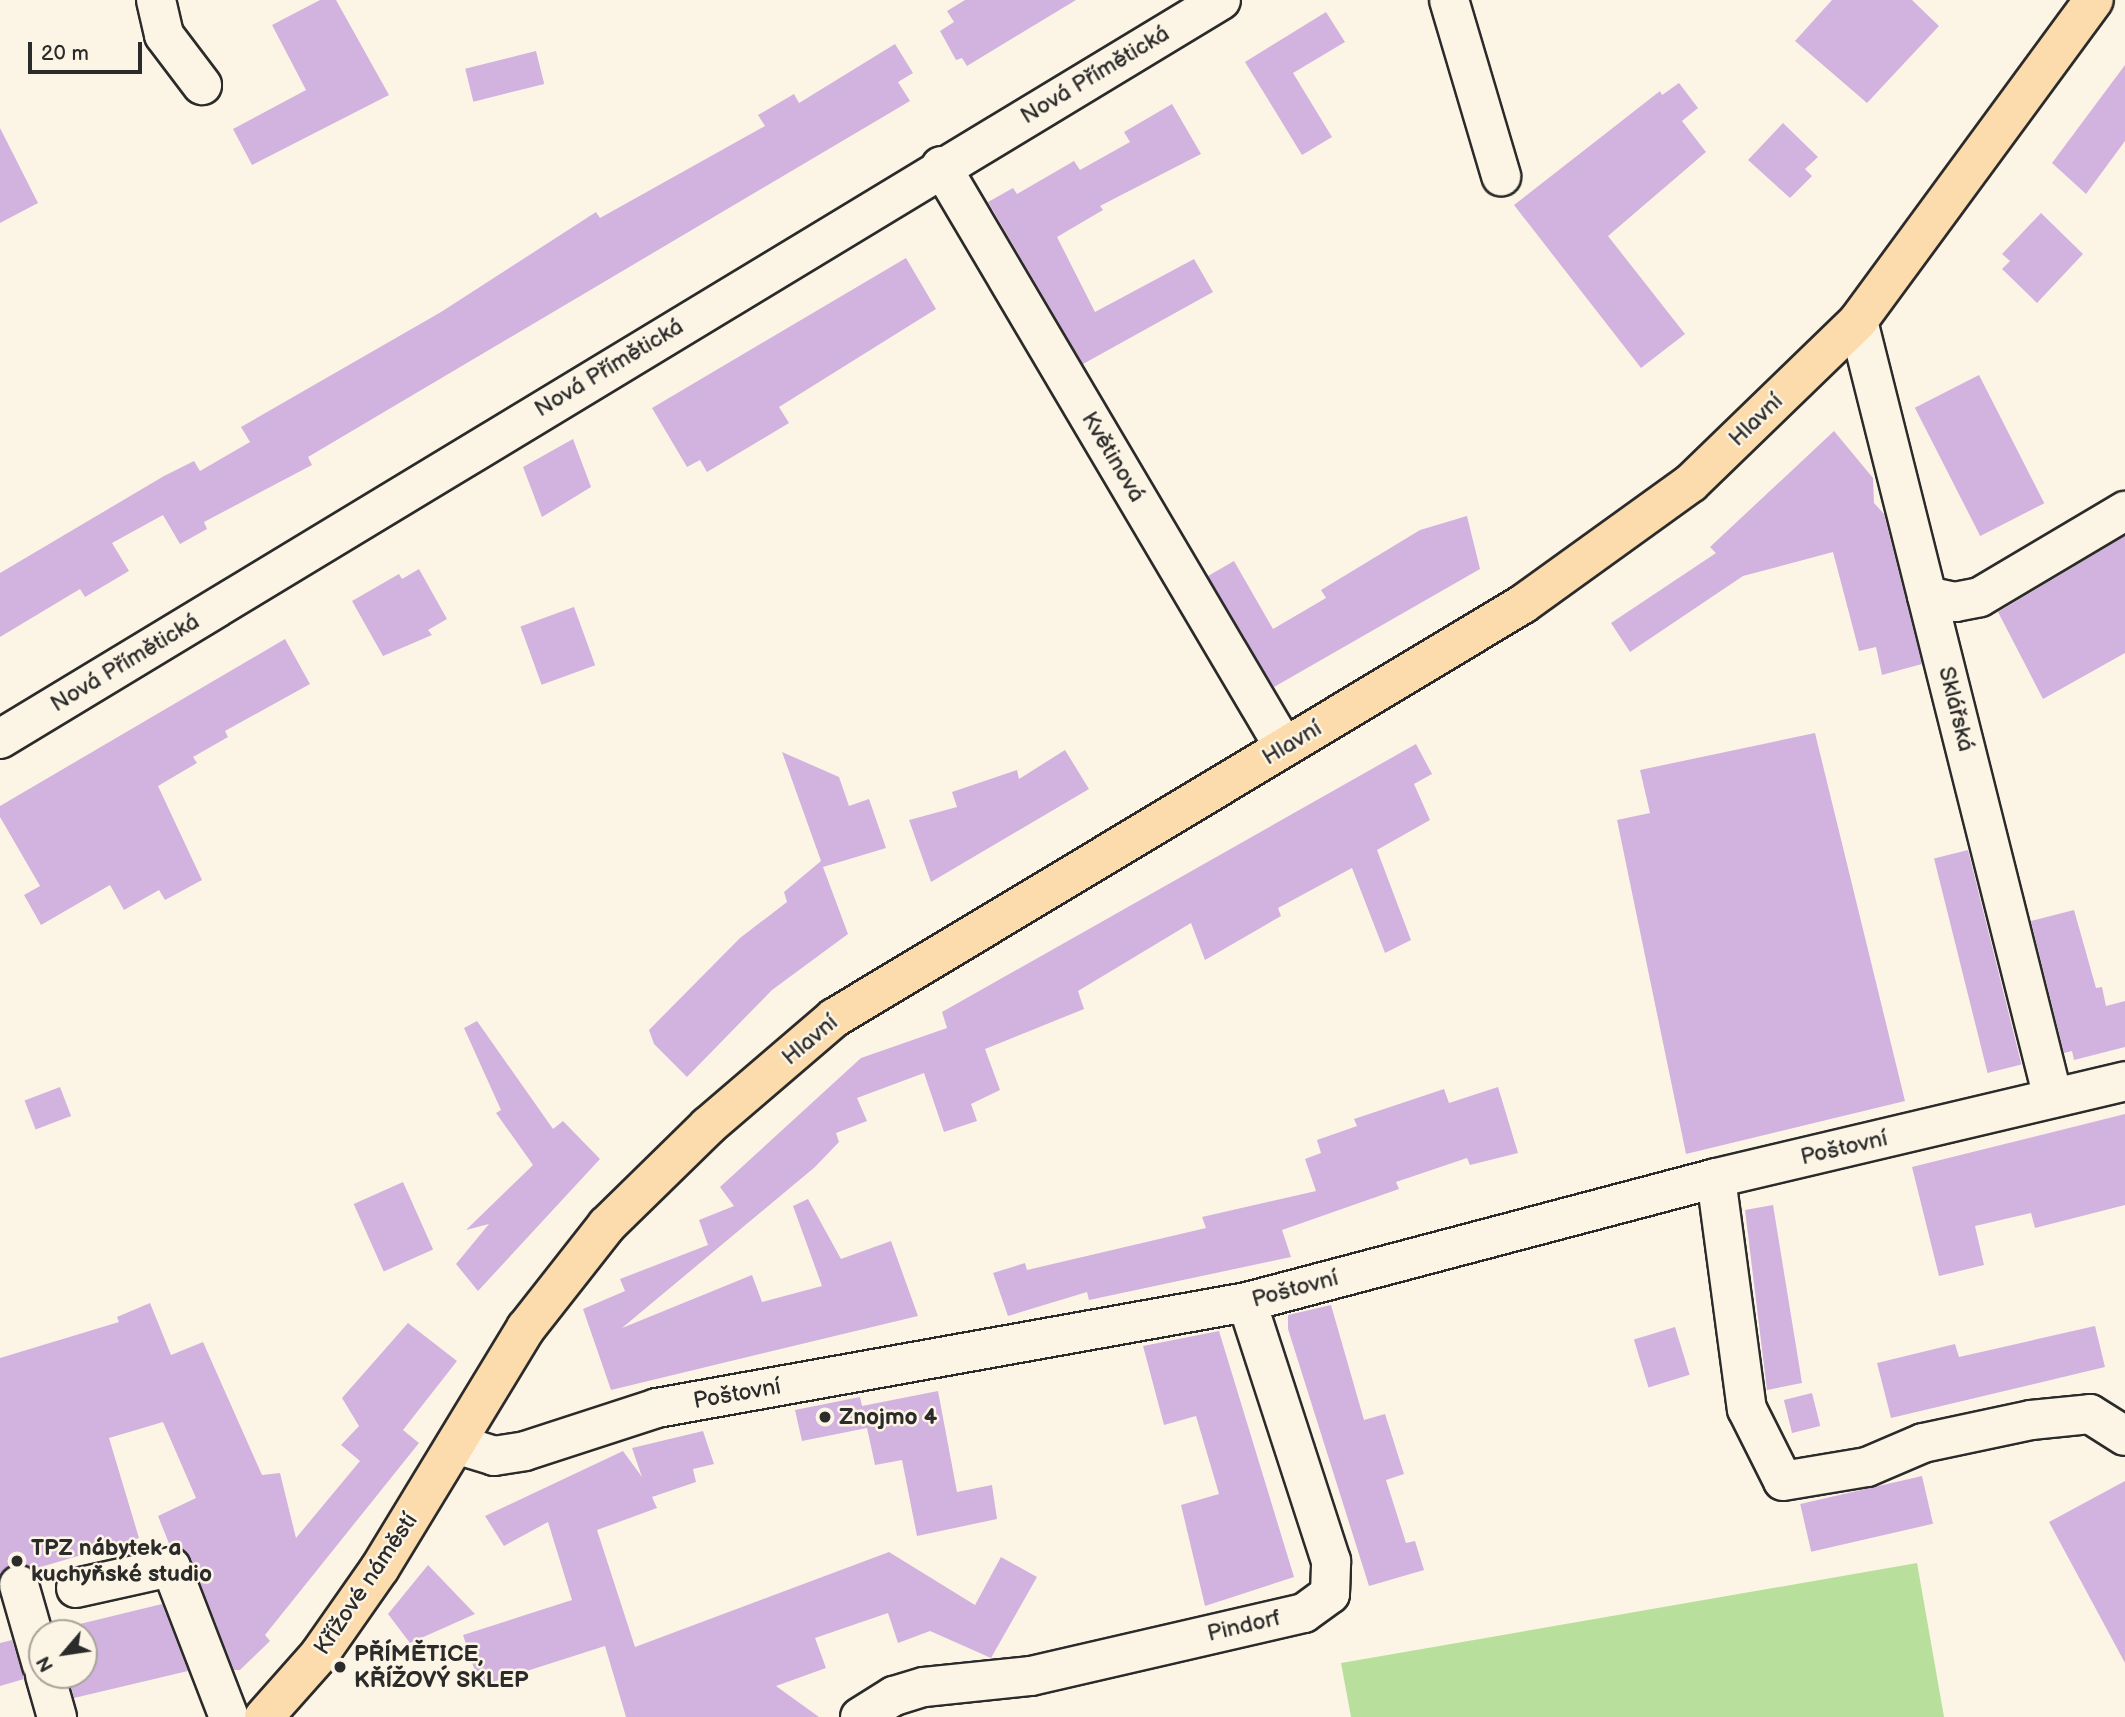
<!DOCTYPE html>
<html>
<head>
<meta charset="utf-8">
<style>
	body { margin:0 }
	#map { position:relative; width:2125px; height:1717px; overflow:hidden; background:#fcf5e5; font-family:"Balsamiq Sans",sans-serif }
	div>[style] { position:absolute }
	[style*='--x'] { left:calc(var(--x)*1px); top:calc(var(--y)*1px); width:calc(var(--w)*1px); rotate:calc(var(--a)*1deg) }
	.green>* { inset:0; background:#b8e09c }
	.building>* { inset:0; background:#d2b3e0; transform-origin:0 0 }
	.roads { filter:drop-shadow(2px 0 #2b2b2b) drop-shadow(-2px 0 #2b2b2b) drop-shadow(0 2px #2b2b2b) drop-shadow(0 -2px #2b2b2b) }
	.minor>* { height:38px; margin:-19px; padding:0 19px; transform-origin:19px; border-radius:19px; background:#fcf5e5 }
	.major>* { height:38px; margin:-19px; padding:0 19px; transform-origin:19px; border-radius:19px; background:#fcdcac }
	.dots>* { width:19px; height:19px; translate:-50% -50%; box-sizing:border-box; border:4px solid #fcf5e5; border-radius:50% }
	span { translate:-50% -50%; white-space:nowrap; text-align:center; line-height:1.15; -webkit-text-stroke:5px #fcf5e5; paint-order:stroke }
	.street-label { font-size:23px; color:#2b2b2b }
	.poi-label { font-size:23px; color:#2b2b2b; font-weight:700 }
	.left { translate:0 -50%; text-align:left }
	.north { position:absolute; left:28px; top:1619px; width:70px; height:70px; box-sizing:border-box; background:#fcf5e5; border:2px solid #a8a49b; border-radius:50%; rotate:241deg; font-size:19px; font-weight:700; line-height:28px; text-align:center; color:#2b2b2b }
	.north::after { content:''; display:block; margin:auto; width:24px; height:32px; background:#2b2b2b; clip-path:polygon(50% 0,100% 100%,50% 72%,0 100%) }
	.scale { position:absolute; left:28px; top:42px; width:114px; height:32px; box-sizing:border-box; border:4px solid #2b2b2b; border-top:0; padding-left:9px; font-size:21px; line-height:24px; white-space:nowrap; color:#2b2b2b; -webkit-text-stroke:5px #fcf5e5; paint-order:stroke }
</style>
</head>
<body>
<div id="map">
	<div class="green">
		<i style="clip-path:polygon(1917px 1563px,1944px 1717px,1351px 1717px,1341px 1663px)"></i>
	</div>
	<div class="building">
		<i style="clip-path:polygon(320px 0,336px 0,389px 95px,252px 165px,233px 129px,306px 90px,272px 25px)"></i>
		<i style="clip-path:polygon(965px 0,1076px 0,967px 66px,962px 58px,956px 60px,940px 31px,954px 22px,947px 11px)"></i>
		<i style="clip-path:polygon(1832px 0,1912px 0,1939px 26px,1867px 103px,1795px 41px)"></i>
		<i style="clip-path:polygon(1326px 12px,1345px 42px,1293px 73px,1332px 137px,1302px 155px,1245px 62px)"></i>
		<i style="clip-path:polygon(895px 44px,913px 73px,898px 82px,910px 101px,308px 457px,312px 465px,204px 522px,207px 529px,180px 544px,163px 515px,112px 543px,129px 571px,85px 597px,80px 589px,0 637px,0 573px,164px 476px,194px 461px,200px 471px,250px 442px,241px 427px,441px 312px,596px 212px,600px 218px,765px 126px,758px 115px,794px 94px,799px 103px)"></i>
		<i style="left:536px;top:51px;width:34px;height:73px;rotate:76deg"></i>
		<i style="clip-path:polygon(2125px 65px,2125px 141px,2086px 194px,2052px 163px)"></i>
		<i style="clip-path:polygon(1679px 83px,1698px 108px,1682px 121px,1706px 152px,1608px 236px,1685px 334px,1641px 368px,1514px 205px,1660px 91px,1662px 95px)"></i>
		<i style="clip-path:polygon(1172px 104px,1201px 154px,1100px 206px,1103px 210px,1057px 237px,1095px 312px,1194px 259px,1213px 292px,1083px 364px,988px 202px,1013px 188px,1017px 194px,1074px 161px,1080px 170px,1130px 142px,1124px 132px)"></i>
		<i style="clip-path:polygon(1783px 123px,1818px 157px,1805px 169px,1812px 176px,1790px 198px,1748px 160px)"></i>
		<i style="clip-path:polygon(0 128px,38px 203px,0 223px)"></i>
		<i style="clip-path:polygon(2041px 213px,2083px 254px,2037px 303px,2002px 269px,2010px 261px,2002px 254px)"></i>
		<i style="clip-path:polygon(906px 258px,936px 309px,779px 407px,789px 423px,707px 472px,700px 460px,687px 467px,652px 408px)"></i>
		<i style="left:1979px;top:375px;width:144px;height:72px;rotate:63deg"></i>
		<i style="clip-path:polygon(1834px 431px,1873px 478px,1874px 503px,1884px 514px,1922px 664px,1882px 675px,1876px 647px,1859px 651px,1833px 552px,1743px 576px,1630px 652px,1611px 623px,1716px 553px,1710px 547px)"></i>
		<i style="clip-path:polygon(573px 439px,591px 487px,542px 517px,523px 467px)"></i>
		<i style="clip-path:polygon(1467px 516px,1480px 569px,1274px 687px,1208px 576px,1234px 561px,1273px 629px,1326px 598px,1321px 590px,1420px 530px)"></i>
		<i style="clip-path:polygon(2125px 536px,2125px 653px,2043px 699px,1998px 612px)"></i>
		<i style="clip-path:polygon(419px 569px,447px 619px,428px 630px,432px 635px,383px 656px,352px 601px,399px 574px,402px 579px)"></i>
		<i style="left:574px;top:607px;width:62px;height:57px;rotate:70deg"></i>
		<i style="clip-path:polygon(285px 639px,310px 684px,225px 731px,228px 737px,193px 757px,197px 763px,158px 786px,202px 880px,165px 900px,159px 890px,124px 910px,110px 885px,41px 925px,24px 895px,40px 886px,0 817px,0 806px)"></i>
		<i style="clip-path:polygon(1815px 733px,1905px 1101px,1686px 1154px,1617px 820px,1650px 813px,1640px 770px)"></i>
		<i style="clip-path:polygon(1416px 744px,1432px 774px,1414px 784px,1430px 820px,1377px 850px,1411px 940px,1385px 953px,1352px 868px,1278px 908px,1281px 916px,1205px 960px,1191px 923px,1078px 991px,1084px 1009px,985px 1049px,1000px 1090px,971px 1104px,977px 1121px,944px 1132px,924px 1073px,857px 1098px,867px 1121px,836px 1133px,839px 1142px,815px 1167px,622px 1328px,752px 1275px,762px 1302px,822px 1286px,793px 1206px,808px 1199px,841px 1259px,891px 1241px,918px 1316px,611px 1390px,583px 1309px,625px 1291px,620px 1279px,708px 1245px,699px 1220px,734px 1206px,720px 1187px,861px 1058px,947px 1028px,942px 1012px)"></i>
		<i style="clip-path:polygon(1065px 750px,1089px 789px,931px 882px,909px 820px,957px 807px,952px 792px,1017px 770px,1019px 779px)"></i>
		<i style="clip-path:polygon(782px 752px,839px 777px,849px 806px,869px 799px,886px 848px,823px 867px,848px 934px,772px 990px,687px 1077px,654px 1044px,649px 1030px,740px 938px,787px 902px,784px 892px,821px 861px)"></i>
		<i style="left:1968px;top:850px;width:221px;height:35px;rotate:76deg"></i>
		<i style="clip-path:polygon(2074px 910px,2096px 988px,2102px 987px,2106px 1006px,2125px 1001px,2125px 1047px,2074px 1060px,2072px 1051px,2064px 1053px,2031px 921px)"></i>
		<i style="clip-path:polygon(477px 1021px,553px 1129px,563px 1121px,600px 1159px,478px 1291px,456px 1264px,489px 1224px,466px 1230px,533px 1165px,496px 1113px,501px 1110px,464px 1028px)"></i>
		<i style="left:60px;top:1087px;width:31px;height:38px;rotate:69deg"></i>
		<i style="clip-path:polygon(1498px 1087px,1518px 1153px,1470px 1165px,1467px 1158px,1396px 1182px,1399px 1189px,1282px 1230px,1291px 1257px,1089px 1300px,1087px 1292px,1008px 1316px,993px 1273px,1025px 1263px,1027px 1270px,1206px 1228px,1202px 1217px,1316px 1191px,1305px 1159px,1321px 1153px,1317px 1140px,1357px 1126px,1354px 1119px,1444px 1089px,1449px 1103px)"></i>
		<i style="clip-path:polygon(2125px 1114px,2125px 1205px,2035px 1228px,2031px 1213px,1975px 1226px,1984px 1265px,1939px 1276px,1912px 1167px)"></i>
		<i style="left:403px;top:1182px;width:74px;height:54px;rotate:66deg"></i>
		<i style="clip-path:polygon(1773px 1205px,1802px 1383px,1767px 1390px,1745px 1210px)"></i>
		<i style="clip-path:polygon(150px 1303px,171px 1355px,203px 1342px,262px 1475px,280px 1473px,296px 1538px,360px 1461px,341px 1445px,359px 1426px,342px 1398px,408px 1323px,457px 1361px,403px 1430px,419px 1443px,265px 1635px,270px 1641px,240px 1670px,234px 1670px,191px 1559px,170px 1546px,158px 1516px,196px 1498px,163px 1422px,109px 1438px,139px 1538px,34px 1569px,14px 1564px,0 1576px,0 1358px,119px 1322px,117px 1317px)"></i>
		<i style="clip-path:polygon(1331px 1305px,1364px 1420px,1385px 1414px,1404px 1474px,1386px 1480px,1406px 1543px,1415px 1541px,1424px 1570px,1369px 1586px,1288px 1329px,1288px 1315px)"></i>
		<i style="clip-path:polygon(2095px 1326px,2105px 1367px,1891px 1418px,1877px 1363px,1955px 1344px,1959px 1357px)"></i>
		<i style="left:1675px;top:1327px;width:50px;height:43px;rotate:73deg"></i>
		<i style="clip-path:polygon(1219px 1331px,1294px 1577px,1205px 1606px,1181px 1505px,1219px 1494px,1196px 1416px,1164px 1425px,1143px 1346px)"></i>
		<i style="clip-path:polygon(938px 1391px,957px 1492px,992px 1485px,997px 1519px,917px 1536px,902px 1460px,875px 1465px,867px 1428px,802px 1441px,795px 1410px,860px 1397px,862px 1406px)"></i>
		<i style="left:1812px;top:1393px;width:34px;height:29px;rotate:76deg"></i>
		<i style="clip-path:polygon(703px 1431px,714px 1464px,693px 1469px,696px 1482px,652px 1497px,657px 1508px,597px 1530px,635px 1647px,889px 1552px,975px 1605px,1001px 1557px,1037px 1577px,991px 1658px,930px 1631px,898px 1643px,888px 1613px,815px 1638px,826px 1668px,776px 1686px,819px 1717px,626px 1717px,605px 1646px,480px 1686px,463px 1635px,572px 1600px,548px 1522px,504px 1546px,485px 1516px,623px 1451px,642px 1477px,632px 1448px)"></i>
		<i style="left:1922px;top:1476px;width:49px;height:125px;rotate:77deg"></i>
		<i style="clip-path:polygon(2125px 1481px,2125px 1663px,2049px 1522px)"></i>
		<i style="clip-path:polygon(428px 1565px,475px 1614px,410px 1643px,388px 1614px)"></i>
		<i style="clip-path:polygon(162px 1604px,188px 1671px,74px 1698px,68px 1675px,84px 1675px,84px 1633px,55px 1630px)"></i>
		<i style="clip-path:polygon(12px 1640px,24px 1679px,0 1686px,0 1643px)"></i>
	</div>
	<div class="roads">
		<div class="minor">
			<i style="--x:156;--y:0;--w:36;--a:77"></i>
			<i style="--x:164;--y:35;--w:63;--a:52.8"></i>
			<i style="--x:1449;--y:0;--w:184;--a:73.5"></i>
			<i style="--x:941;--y:166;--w:675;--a:59.44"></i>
			<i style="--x:1858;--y:321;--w:801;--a:75.91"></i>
			<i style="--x:1927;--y:596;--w:29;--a:12"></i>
			<i style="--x:1955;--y:602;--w:25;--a:-11"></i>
			<i style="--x:1980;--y:597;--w:169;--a:-30.7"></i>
			<i style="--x:0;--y:739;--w:1427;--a:-31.18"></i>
			<i style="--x:1716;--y:1178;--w:233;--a:82.4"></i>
			<i style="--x:1747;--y:1409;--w:80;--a:63.4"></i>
			<i style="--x:1783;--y:1481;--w:85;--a:-9.5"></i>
			<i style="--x:1867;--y:1467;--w:61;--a:-23.2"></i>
			<i style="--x:1923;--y:1443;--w:110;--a:-12"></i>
			<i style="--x:2031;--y:1420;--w:59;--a:-5.8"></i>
			<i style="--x:2090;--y:1414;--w:41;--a:32.2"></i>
			<i style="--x:459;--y:1445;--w:37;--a:17"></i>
			<i style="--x:494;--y:1456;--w:31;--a:-9"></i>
			<i style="--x:525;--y:1451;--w:139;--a:-18"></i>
			<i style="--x:657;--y:1408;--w:599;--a:-10.19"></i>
			<i style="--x:1247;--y:1302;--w:485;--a:-14.8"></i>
			<i style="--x:1716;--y:1178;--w:420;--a:-13.3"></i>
			<i style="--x:19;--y:1585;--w:83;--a:74"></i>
			<i style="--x:76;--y:1588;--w:97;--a:-12.5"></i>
			<i style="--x:171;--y:1567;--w:161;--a:68.9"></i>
			<i style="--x:45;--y:1675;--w:44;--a:74.1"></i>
			<i style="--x:860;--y:1717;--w:40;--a:-32"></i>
			<i style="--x:894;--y:1696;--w:31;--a:-17"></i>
			<i style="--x:924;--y:1687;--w:108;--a:-5.9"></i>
			<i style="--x:1031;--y:1676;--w:280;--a:-13"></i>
			<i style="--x:1304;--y:1613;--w:32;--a:-36"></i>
			<i style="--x:1330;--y:1594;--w:33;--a:-88"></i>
			<i style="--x:1331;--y:1561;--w:272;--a:-108"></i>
		</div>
		<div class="major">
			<i style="--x:264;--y:1717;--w:83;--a:-48.4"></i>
			<i style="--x:319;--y:1655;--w:106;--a:-55"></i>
			<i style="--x:380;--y:1568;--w:281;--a:-58.7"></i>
			<i style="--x:526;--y:1328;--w:131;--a:-51.8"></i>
			<i style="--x:607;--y:1225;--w:141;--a:-44.4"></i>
			<i style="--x:708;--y:1126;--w:166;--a:-40.6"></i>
			<i style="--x:834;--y:1018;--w:804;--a:-31"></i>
			<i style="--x:1523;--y:604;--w:207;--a:-35.8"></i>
			<i style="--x:1691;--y:483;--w:233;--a:-44.1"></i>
			<i style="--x:1858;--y:321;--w:398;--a:-53.7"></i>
		</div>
	</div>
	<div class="dots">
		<i style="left:825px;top:1417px;background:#2b2b2b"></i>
		<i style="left:17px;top:1561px;background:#2b2b2b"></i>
		<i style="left:340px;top:1667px;background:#2b2b2b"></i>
	</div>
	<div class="street-label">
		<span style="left:1095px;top:75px;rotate:-31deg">Nová Přímětická</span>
		<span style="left:609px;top:368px;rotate:-31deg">Nová Přímětická</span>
		<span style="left:1756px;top:420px;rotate:-44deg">Hlavní</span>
		<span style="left:1113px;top:457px;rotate:59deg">Květinová</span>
		<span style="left:125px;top:663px;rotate:-31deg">Nová Přímětická</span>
		<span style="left:1956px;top:709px;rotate:76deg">Sklářská</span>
		<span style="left:1292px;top:743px;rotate:-31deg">Hlavní</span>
		<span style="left:810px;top:1040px;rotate:-40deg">Hlavní</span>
		<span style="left:1844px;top:1148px;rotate:-13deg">Poštovní</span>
		<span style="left:1295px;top:1289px;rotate:-15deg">Poštovní</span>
		<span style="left:737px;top:1394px;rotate:-10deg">Poštovní</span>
		<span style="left:366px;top:1584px;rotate:-56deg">Křížové náměstí</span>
		<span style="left:1244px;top:1626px;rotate:-13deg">Pindorf</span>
	</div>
	<div class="poi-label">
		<span class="left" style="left:839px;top:1417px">Znojmo 4</span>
		<span class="left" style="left:31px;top:1561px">TPZ nábytek a<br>kuchyňské studio</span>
		<span class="left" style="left:354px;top:1667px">PŘÍMĚTICE,<br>KŘÍŽOVÝ SKLEP</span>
	</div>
	<div class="north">N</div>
	<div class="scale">20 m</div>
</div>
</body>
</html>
